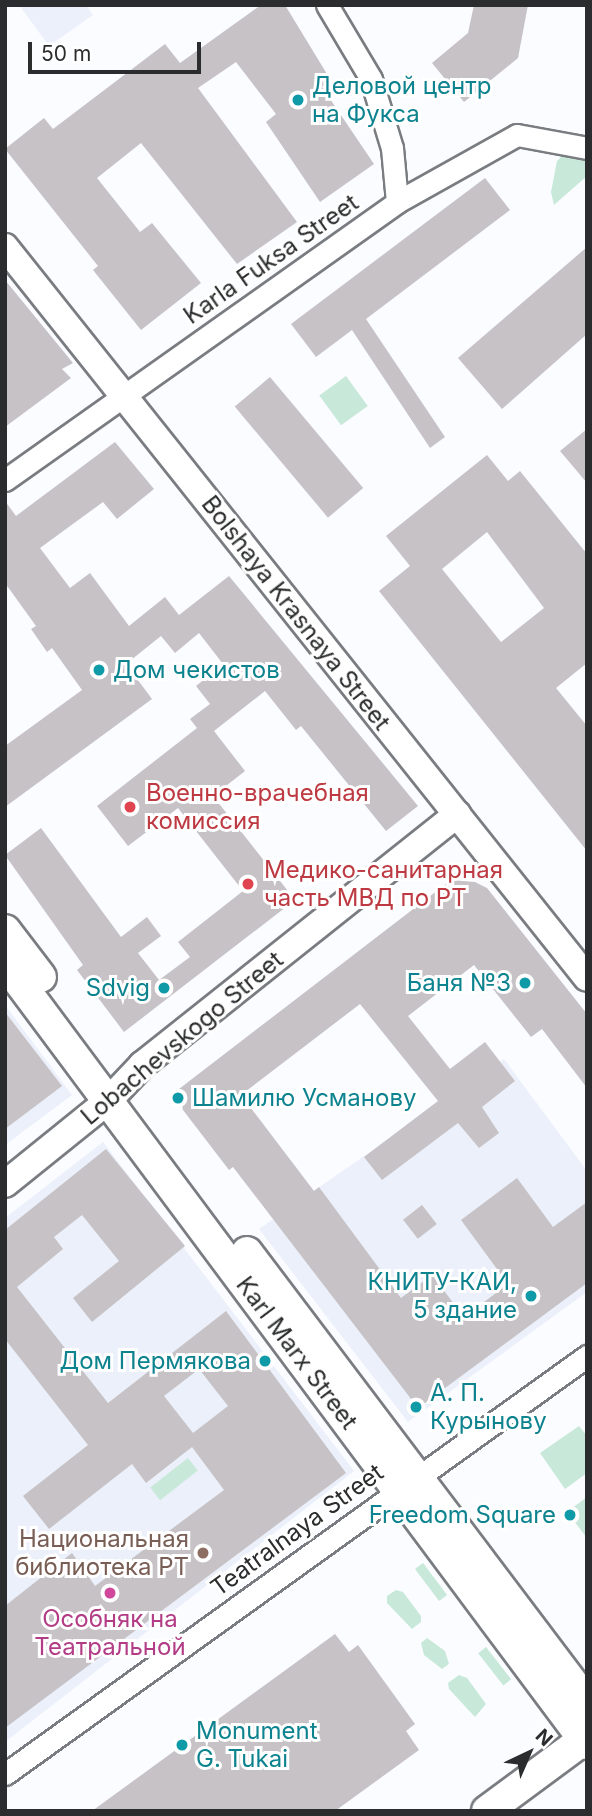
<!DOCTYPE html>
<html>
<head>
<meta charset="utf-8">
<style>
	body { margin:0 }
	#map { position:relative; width:592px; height:1816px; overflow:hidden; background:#fafcff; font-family:Inter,sans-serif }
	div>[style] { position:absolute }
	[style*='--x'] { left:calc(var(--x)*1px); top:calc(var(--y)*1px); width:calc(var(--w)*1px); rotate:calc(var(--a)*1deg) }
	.built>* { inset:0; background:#ebf0fa }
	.green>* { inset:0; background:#c8e9d9; transform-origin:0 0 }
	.building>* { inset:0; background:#c6c2c6; transform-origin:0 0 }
	.roads { filter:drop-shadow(2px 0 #797c80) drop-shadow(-2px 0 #797c80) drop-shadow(0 2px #797c80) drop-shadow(0 -2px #797c80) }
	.minor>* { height:21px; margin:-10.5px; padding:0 10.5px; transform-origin:10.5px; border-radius:10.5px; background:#fff }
	.tertiary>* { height:26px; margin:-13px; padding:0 13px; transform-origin:13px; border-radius:13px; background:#fff }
	.secondary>* { height:30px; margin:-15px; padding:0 15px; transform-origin:15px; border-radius:15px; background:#fff }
	.dots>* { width:19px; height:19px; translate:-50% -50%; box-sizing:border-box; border:4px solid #fff; border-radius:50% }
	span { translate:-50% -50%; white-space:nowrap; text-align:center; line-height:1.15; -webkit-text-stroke:6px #fff; paint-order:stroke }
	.culture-label { font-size:24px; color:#0d838f }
	.left { translate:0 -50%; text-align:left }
	.right { translate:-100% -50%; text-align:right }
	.street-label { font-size:24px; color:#2b2c2d }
	.health-label { font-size:24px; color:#be3a42 }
	.education-label { font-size:24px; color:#785e54 }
	.hotel-label { font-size:24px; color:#b23c85 }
	.frame { position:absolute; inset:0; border:7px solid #2b2c2d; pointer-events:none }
	.north { position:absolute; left:494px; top:1718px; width:70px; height:70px; -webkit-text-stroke:5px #fff; paint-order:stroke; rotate:44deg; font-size:19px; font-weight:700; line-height:28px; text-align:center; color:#2b2c2d }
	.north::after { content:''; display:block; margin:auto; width:24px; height:32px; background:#2b2c2d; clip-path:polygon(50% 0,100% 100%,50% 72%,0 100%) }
	.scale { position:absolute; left:28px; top:42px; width:173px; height:32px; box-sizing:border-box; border:4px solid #2b2c2d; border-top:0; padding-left:9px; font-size:21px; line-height:24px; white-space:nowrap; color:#2b2c2d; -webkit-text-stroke:5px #fff; paint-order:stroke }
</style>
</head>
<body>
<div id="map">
	<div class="built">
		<i style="clip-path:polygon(19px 5px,86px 5px,93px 15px,49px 46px)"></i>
		<i style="clip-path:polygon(5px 1005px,72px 1095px,5px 1145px)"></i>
		<i style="clip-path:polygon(504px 1059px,587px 1171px,587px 1292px,408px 1422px,259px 1229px)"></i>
		<i style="clip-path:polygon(103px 1142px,354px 1471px,5px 1742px,5px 1218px)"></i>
	</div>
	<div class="green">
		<i style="clip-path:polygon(564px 154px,587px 155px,587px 176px,554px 205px,551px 192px,557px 161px)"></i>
		<i style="left:346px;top:376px;width:37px;height:33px;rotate:54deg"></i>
		<i style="clip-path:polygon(579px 1426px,587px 1436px,587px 1473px,565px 1489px,540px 1453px)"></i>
		<i style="left:188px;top:1458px;width:16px;height:48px;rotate:52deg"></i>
		<i style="clip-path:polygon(587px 1497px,587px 1538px,567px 1512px)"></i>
		<i style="left:423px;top:1563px;width:40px;height:10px;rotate:53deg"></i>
		<i style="clip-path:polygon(396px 1590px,403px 1592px,421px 1616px,421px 1622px,412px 1629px,387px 1603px,387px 1596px)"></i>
		<i style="clip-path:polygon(427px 1638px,445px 1651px,449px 1664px,442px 1669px,424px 1655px,421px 1643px)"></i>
		<i style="left:486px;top:1647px;width:41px;height:10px;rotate:52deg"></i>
		<i style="clip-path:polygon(459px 1675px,467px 1678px,486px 1704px,475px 1717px,449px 1689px,448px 1683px)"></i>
	</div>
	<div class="building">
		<i style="clip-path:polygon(261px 5px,285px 5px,330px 79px,322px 87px,374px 164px,320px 202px,266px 122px,276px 114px,236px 62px,198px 88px,297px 222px,237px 264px,141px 143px,97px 178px,140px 232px,152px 223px,201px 283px,141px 330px,93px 270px,98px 266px,5px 149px,44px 118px,53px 129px,165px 44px,180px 63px)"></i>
		<i style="clip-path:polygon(474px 5px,528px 5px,518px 58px,464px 102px,432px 63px,468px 33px)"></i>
		<i style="clip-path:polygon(485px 178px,510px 210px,366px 319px,445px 437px,430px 448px,352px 330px,316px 357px,291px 324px)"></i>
		<i style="clip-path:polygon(587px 247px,587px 334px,502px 409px,458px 358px)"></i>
		<i style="clip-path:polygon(5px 280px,73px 363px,62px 369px,71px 378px,5px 427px)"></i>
		<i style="left:270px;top:377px;width:145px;height:46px;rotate:50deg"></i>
		<i style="clip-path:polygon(587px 429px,587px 483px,560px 451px)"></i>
		<i style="clip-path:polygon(115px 442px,154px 489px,117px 519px,103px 502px,40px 548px,70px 588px,90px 573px,129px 626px,165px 597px,179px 615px,229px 576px,418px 806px,386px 831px,301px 726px,296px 730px,265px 691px,214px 731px,245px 771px,213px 796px,295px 900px,124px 1032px,77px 970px,83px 965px,5px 855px,41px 828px,121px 937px,147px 917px,161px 936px,138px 953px,159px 980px,190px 957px,178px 942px,243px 891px,178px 808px,128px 846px,97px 806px,197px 728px,190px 719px,210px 704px,196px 686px,223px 664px,199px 633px,175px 653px,161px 636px,126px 664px,152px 699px,5px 807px,5px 746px,82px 690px,52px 648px,47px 652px,31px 629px,36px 626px,5px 583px,5px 501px,16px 516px)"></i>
		<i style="clip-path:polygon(evenodd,487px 455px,508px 481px,520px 471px,587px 554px,587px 663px,556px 688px,587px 726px,587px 851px,379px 591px,410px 566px,386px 536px,487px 455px,487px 532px,544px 608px,501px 642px,442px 569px,487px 532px)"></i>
		<i style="clip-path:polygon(451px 880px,475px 882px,487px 888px,587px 1014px,587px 1088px,542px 1029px,531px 1037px,474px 965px,408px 1016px,450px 1069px,485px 1042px,515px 1081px,482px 1107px,499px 1133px,479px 1148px,458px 1123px,382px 1180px,364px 1157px,438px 1101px,360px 1004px,241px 1095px,314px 1191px,319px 1187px,401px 1298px,432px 1275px,464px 1317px,508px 1284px,461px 1220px,517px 1178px,553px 1227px,587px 1202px,587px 1283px,418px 1408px,233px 1167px,229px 1170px,183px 1110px,179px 1089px)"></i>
		<i style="clip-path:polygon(5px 1012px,62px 1086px,5px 1129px)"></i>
		<i style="clip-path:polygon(evenodd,106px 1149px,185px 1246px,92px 1322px,73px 1298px,119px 1261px,82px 1215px,54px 1237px,63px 1249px,17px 1287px,108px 1403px,226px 1311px,346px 1473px,5px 1728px,5px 1606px,72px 1553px,95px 1586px,224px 1490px,192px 1447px,146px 1483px,132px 1464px,49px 1529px,23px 1496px,88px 1445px,5px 1339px,5px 1230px,106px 1149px,199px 1369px,228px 1406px,193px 1433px,164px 1396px,199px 1369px)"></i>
		<i style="left:422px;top:1205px;width:24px;height:24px;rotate:52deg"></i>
		<i style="clip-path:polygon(335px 1634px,349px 1652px,358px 1645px,415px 1724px,406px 1731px,419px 1750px,335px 1811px,92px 1811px)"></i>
	</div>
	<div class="roads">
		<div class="minor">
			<i style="--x:327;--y:5;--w:86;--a:59.3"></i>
			<i style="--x:371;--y:79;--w:72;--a:73.1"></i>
			<i style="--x:392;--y:148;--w:54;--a:84.7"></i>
			<i style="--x:5;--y:480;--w:481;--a:-35.3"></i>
			<i style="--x:397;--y:202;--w:137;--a:-29.2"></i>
			<i style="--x:517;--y:135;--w:71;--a:10.5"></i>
			<i style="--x:5;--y:1774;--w:717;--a:-35.69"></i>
		</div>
		<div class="tertiary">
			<i style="--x:5;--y:247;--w:934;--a:51.47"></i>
			<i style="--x:5;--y:1184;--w:134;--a:-38.9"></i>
			<i style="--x:109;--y:1100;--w:48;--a:-46.7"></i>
			<i style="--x:142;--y:1065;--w:403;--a:-38.5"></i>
		</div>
		<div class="secondary">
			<i style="--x:5;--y:930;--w:59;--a:52.5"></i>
			<i style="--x:5;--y:963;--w:974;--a:53.31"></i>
			<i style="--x:247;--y:1252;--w:564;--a:52.93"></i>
			<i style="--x:487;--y:1811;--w:124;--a:-36.5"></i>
		</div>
	</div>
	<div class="dots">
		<i style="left:298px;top:100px;background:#0f9aa8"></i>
		<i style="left:99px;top:670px;background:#0f9aa8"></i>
		<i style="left:130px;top:807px;background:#e0444e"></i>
		<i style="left:248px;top:884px;background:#e0444e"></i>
		<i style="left:525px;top:983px;background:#0f9aa8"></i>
		<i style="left:164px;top:988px;background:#0f9aa8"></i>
		<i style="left:178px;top:1098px;background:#0f9aa8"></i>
		<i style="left:531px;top:1296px;background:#0f9aa8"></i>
		<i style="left:265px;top:1361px;background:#0f9aa8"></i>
		<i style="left:416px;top:1407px;background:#0f9aa8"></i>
		<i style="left:570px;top:1515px;background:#0f9aa8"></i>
		<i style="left:203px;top:1553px;background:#8d6e63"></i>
		<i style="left:110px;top:1593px;background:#d1479c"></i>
		<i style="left:182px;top:1745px;background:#0f9aa8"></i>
	</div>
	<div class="culture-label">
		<span class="left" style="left:312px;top:100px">Деловой центр<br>на Фукса</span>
		<span class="left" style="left:113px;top:670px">Дом чекистов</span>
		<span class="right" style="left:511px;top:983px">Баня №3</span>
		<span class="right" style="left:150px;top:988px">Sdvig</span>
		<span class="left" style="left:192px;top:1098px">Шамилю Усманову</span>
		<span class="right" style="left:517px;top:1296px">КНИТУ-КАИ,<br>5 здание</span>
		<span class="right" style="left:251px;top:1361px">Дом Пермякова</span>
		<span class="left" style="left:430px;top:1407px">А. П.<br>Курынову</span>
		<span class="right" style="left:556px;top:1515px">Freedom Square</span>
		<span class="left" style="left:196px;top:1745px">Monument<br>G. Tukai</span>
	</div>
	<div class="street-label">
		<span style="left:271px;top:259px;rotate:-35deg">Karla Fuksa Street</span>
		<span style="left:296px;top:613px;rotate:52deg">Bolshaya Krasnaya Street</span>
		<span style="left:182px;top:1038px;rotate:-40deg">Lobachevskogo Street</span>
		<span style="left:297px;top:1353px;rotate:53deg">Karl Marx Street</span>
		<span style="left:297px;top:1530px;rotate:-36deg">Teatralnaya Street</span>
	</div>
	<div class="health-label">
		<span class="left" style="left:146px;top:807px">Военно-врачебная<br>комиссия</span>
		<span class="left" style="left:264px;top:884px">Медико-санитарная<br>часть МВД по РТ</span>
	</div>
	<div class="education-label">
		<span class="right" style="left:189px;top:1553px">Национальная<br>библиотека РТ</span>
	</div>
	<div class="hotel-label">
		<span style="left:110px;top:1633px">Особняк на<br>Театральной</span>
	</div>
	<div class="frame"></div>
	<div class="north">N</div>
	<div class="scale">50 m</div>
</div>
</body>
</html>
